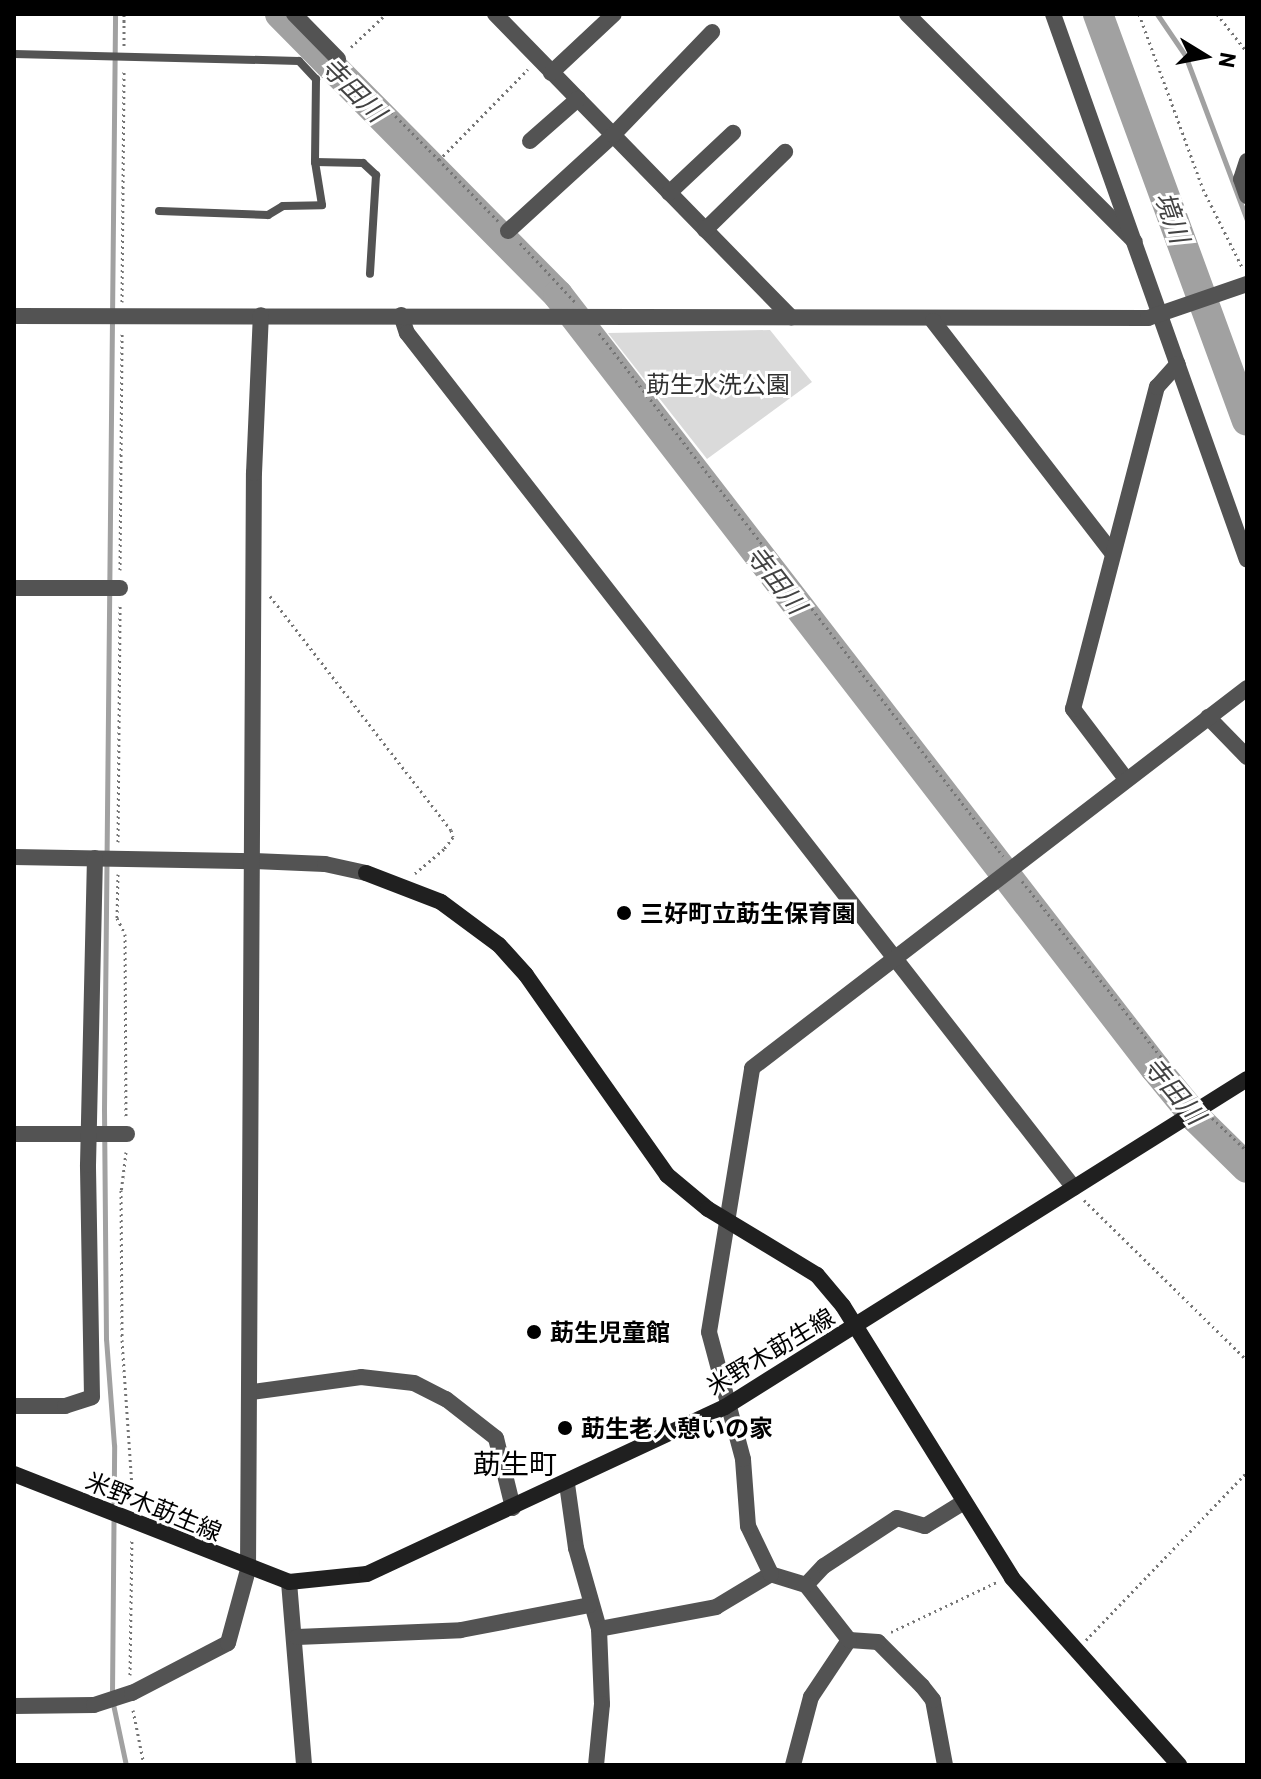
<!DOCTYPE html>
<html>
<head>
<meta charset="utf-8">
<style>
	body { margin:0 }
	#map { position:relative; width:1261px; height:1779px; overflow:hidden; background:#fff; font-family:Barlow,"Noto Sans JP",sans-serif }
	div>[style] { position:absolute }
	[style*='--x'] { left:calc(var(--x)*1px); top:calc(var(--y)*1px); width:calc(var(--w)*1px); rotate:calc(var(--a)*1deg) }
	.green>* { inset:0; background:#dadada }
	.stream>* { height:5px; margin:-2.5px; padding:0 2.5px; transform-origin:2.5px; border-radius:2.5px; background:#a1a1a1 }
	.river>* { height:30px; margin:-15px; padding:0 15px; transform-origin:15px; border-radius:15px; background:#a1a1a1 }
	.path>* { height:3px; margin-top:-1.5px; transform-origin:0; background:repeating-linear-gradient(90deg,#757575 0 2px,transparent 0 6px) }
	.lane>* { height:8px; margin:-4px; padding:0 4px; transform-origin:4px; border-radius:4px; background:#535353 }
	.street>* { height:16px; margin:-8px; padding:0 8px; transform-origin:8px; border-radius:8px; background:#535353 }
	.secondary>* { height:16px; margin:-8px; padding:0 8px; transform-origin:8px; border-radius:8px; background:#202020 }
	.dots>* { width:22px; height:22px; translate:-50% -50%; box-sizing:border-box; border:4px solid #fff; border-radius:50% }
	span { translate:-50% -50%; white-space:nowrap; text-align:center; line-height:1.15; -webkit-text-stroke:6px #fff; paint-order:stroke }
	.park-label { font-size:24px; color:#313131 }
	.poi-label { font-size:24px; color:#000; font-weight:700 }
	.left { translate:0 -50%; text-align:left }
	.street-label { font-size:24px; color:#000 }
	.water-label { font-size:26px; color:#424242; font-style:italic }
	.quarter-label { font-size:28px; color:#000 }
	.frame { position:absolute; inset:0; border:16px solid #000; pointer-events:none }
	.north { position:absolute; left:1165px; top:16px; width:80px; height:80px; -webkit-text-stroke:6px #fff; paint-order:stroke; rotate:100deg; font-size:22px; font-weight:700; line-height:32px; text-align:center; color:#000 }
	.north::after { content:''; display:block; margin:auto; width:28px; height:36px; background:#000; clip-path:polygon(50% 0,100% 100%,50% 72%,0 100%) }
</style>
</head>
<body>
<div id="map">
	<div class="green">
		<i style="clip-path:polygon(770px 330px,812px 382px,707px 459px,608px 333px)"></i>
	</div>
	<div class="stream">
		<i style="--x:1157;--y:14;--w:50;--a:55.7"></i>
		<i style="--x:1185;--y:55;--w:176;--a:69.4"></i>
		<i style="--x:112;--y:1694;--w:249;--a:-89.5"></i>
		<i style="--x:114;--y:1445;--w:106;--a:-94.3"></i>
		<i style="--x:106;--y:1339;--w:230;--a:-90.5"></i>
		<i style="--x:104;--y:1109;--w:1095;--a:-89.42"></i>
		<i style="--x:113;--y:1704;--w:62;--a:78"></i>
	</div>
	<div class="river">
		<i style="--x:280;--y:14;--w:395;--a:45.3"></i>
		<i style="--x:558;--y:295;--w:977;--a:52.32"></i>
		<i style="--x:1155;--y:1068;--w:65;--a:50.6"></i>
		<i style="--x:1196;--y:1118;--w:71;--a:44.4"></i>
		<i style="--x:1098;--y:14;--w:433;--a:69.9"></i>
	</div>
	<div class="path">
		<i style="--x:1139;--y:14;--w:186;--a:69.9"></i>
		<i style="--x:1203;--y:189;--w:89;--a:63.4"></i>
		<i style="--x:1217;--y:14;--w:48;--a:51.7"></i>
		<i style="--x:124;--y:46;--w:32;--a:-90"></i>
		<i style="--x:351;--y:47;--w:48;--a:-43.3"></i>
		<i style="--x:349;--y:69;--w:128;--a:45.3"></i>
		<i style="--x:498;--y:221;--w:85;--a:-134"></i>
		<i style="--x:439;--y:160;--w:127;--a:-45.6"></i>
		<i style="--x:520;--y:243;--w:81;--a:47"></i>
		<i style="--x:122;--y:302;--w:232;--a:-89.5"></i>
		<i style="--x:599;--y:333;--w:661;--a:52.32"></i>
		<i style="--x:120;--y:570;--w:236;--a:-89.5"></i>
		<i style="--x:270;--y:596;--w:296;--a:52.3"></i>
		<i style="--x:451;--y:830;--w:7;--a:74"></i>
		<i style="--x:453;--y:837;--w:15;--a:127"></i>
		<i style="--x:444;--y:849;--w:38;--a:140"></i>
		<i style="--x:118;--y:842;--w:236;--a:-89.5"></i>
		<i style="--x:118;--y:874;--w:44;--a:91.3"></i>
		<i style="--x:117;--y:918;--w:18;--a:63"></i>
		<i style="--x:125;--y:934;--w:182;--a:89.7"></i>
		<i style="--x:1022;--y:881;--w:273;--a:51.7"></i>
		<i style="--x:1212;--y:1118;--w:48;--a:43.3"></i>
		<i style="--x:126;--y:1152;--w:38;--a:97"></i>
		<i style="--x:121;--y:1190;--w:150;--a:89.6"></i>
		<i style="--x:122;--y:1340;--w:163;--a:86.1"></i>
		<i style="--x:1084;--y:1200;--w:228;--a:44.5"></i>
		<i style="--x:891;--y:1632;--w:117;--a:-25.3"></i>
		<i style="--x:1086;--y:1640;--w:233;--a:-46.2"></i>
		<i style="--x:130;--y:1675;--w:136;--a:-89.2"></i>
		<i style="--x:133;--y:1710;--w:56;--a:78.7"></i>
	</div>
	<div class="lane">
		<i style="--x:14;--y:54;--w:285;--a:1.4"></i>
		<i style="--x:299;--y:61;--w:25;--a:47"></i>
		<i style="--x:316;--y:79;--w:83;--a:90.7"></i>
		<i style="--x:315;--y:162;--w:48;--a:1.2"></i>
		<i style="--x:363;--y:163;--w:18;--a:43"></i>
		<i style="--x:376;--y:175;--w:99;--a:93.5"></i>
		<i style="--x:159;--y:211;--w:109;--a:2.1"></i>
		<i style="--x:268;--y:215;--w:17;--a:-31"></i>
		<i style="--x:283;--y:206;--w:39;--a:-1"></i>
		<i style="--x:322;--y:205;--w:44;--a:-99.2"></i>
	</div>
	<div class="street">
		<i style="--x:294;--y:14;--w:63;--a:45.6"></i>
		<i style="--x:495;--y:14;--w:424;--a:45.7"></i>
		<i style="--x:907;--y:14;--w:322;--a:45"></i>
		<i style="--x:1053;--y:14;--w:579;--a:70.44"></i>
		<i style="--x:551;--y:73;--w:86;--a:-43.1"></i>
		<i style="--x:530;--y:141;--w:64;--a:-41.2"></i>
		<i style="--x:1247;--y:161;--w:19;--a:108"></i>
		<i style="--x:1241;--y:179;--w:18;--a:71"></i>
		<i style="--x:669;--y:193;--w:88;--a:-43.2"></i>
		<i style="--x:705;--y:230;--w:112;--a:-44.3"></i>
		<i style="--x:508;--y:231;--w:142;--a:-42.4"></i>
		<i style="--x:613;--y:135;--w:143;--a:-46.1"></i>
		<i style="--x:401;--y:315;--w:19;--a:72"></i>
		<i style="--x:407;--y:333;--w:1084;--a:52.04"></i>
		<i style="--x:14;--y:316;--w:1134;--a:0.1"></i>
		<i style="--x:1148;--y:318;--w:105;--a:-19"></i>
		<i style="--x:933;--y:321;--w:291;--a:52.3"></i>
		<i style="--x:14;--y:588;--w:106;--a:0"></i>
		<i style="--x:1208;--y:717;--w:56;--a:45.7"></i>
		<i style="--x:1126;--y:779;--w:88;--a:-127.1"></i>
		<i style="--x:1073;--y:709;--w:333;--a:-75.4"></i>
		<i style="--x:1157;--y:387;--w:31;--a:-48"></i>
		<i style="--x:14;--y:857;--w:240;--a:1"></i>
		<i style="--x:254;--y:861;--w:71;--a:2.4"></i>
		<i style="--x:325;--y:864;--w:42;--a:12.4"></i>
		<i style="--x:14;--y:1134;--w:113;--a:0"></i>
		<i style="--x:252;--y:1392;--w:110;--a:-7.8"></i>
		<i style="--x:361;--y:1377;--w:53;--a:6.5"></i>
		<i style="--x:414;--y:1383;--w:36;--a:27"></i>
		<i style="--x:446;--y:1399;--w:63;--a:38"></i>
		<i style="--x:496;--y:1438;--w:72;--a:76.3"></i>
		<i style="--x:14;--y:1406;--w:51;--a:0"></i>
		<i style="--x:65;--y:1406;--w:28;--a:-18"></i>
		<i style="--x:92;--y:1397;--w:232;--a:-91"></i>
		<i style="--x:88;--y:1165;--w:307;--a:-88.7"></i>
		<i style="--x:567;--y:1484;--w:65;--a:82"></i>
		<i style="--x:576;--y:1548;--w:84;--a:74.1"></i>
		<i style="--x:599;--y:1629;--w:75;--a:87.7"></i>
		<i style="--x:602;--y:1704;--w:61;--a:95.6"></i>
		<i style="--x:289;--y:1582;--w:184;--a:85.3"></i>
		<i style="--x:806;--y:1585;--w:26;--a:-47"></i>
		<i style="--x:824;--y:1566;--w:87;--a:-33.3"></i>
		<i style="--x:897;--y:1518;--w:29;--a:16"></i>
		<i style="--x:925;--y:1526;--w:46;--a:-31.6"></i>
		<i style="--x:599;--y:1629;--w:119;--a:-10.6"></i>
		<i style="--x:716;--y:1607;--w:64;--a:-31"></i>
		<i style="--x:297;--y:1637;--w:164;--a:-2.4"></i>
		<i style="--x:461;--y:1630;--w:131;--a:-11"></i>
		<i style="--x:14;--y:1706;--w:80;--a:-0.7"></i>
		<i style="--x:94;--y:1705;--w:40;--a:-18"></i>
		<i style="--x:132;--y:1693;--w:108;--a:-27.5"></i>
		<i style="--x:228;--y:1643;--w:76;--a:-74.7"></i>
		<i style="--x:248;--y:1570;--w:1097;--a:-89.69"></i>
		<i style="--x:254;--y:473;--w:158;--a:-87.5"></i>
		<i style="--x:793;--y:1765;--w:70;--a:-75.2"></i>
		<i style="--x:811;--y:1697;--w:69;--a:-56.3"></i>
		<i style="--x:945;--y:1765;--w:66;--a:-100.5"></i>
		<i style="--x:933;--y:1700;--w:18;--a:-128"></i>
		<i style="--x:922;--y:1686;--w:62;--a:-135"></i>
		<i style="--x:878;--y:1642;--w:29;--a:-176"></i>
		<i style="--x:849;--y:1640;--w:70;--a:-128"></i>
		<i style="--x:806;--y:1585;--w:37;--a:-163"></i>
		<i style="--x:771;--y:1574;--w:53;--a:-115.6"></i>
		<i style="--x:748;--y:1526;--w:67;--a:-94.3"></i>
		<i style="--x:743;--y:1459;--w:131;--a:-105"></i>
		<i style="--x:709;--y:1332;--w:267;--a:-80.7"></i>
		<i style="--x:752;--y:1068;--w:624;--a:-37.51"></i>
	</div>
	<div class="secondary">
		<i style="--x:366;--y:873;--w:80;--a:21.1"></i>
		<i style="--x:441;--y:902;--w:72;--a:36.6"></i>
		<i style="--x:499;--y:945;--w:40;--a:48"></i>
		<i style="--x:526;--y:975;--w:245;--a:54.8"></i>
		<i style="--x:667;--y:1175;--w:53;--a:39.7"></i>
		<i style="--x:708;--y:1209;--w:127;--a:31.2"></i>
		<i style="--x:817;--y:1275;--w:40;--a:50"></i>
		<i style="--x:843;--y:1306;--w:320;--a:58.1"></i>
		<i style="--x:1012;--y:1578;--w:251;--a:48.2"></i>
		<i style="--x:14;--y:1474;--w:295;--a:21.4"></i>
		<i style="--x:289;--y:1582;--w:78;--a:-5.9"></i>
		<i style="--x:367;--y:1574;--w:395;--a:-25"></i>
		<i style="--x:725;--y:1407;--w:616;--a:-32.14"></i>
	</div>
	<div class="dots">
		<i style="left:624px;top:913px;background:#000"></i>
		<i style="left:534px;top:1332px;background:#000"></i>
		<i style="left:565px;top:1428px;background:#000"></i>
	</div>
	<div class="park-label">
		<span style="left:718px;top:384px">莇生水洗公園</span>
	</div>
	<div class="poi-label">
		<span class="left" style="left:640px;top:913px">三好町立莇生保育園</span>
		<span class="left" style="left:550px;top:1332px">莇生児童館</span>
		<span class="left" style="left:581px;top:1428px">莇生老人憩いの家</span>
	</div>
	<div class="street-label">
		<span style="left:770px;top:1351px;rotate:-31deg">米野木莇生線</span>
		<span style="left:154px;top:1506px;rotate:22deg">米野木莇生線</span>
	</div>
	<div class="water-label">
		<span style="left:354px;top:89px;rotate:45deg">寺田川</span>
		<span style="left:1173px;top:217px;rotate:70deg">境川</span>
		<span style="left:777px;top:579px;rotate:52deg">寺田川</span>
		<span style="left:1175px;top:1090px;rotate:50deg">寺田川</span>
	</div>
	<div class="quarter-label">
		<span style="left:515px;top:1463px">莇生町</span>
	</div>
	<div class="frame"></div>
	<div class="north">N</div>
</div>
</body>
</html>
